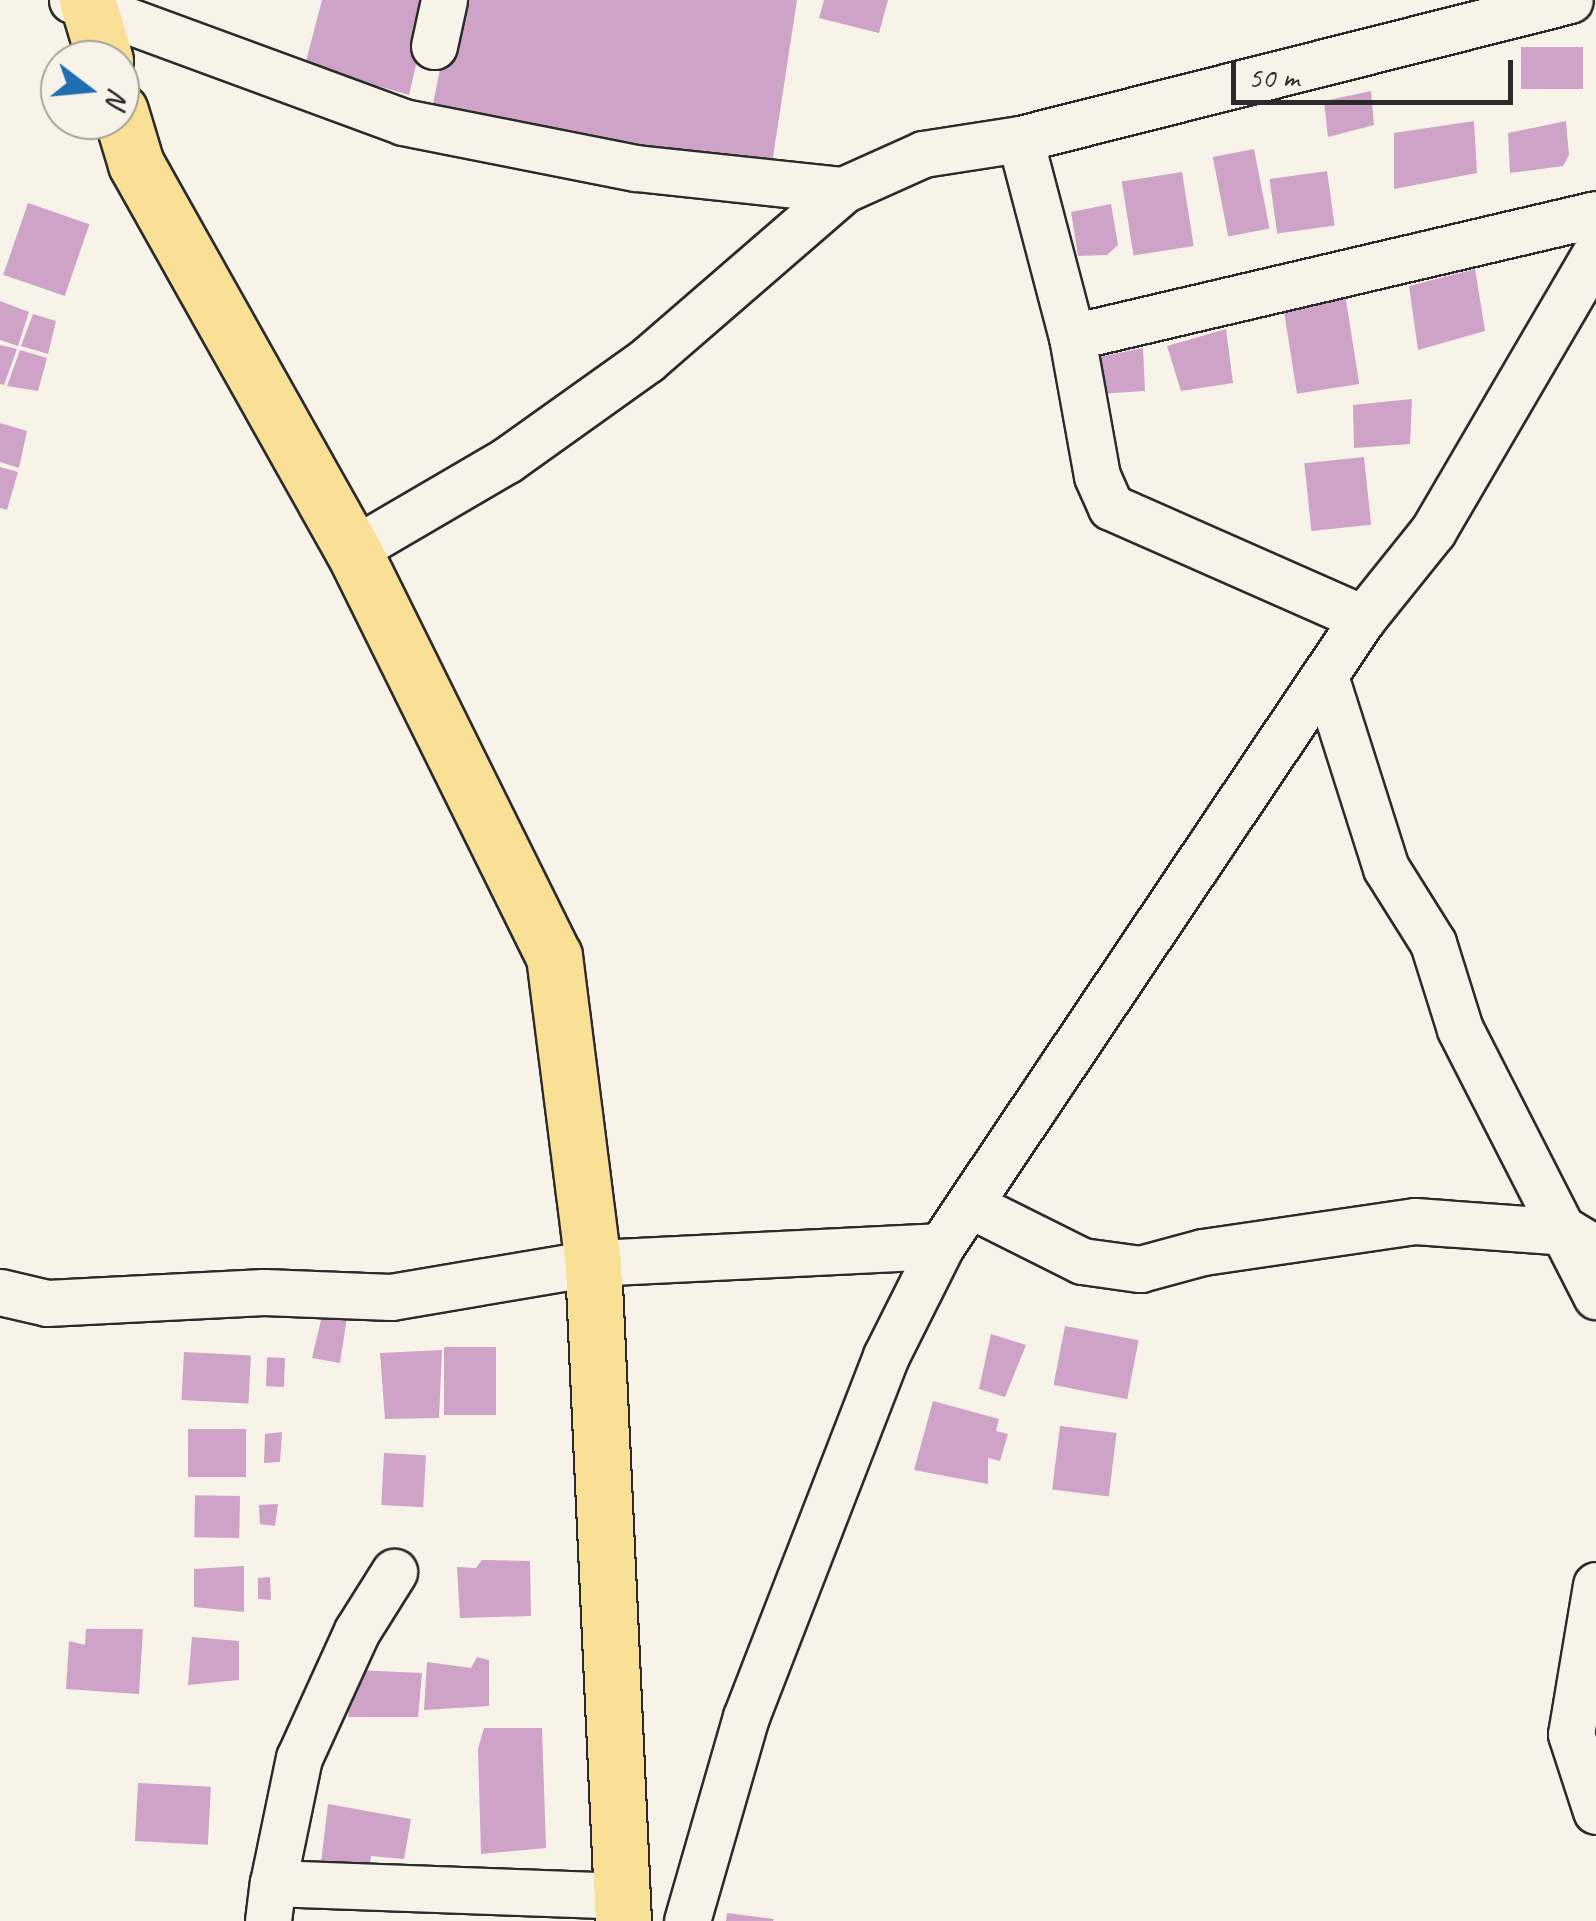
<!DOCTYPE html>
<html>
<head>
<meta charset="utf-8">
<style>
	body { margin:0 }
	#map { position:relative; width:1596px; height:1921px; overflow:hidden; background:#f7f3e8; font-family:Caveat,sans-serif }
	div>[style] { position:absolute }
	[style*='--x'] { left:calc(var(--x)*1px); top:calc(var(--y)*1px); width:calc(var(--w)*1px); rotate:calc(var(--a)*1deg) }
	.building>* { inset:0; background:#cea3c7; transform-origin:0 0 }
	.roads { filter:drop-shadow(2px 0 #2b2b2b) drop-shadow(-2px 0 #2b2b2b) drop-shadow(0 2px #2b2b2b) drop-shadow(0 -2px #2b2b2b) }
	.minor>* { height:45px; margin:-22.5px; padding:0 22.5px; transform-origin:22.5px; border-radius:22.5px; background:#f7f3e8 }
	.major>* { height:55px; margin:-27.5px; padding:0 27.5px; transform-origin:27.5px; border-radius:27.5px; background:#fadf96 }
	span { translate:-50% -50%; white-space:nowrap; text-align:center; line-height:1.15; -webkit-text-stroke:8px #f7f3e8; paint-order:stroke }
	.north { position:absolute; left:40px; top:40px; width:100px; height:100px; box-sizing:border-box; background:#f7f3e8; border:2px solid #a5a39c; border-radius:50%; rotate:106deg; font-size:28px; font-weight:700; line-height:40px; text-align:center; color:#2b2b2b }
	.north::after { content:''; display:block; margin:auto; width:35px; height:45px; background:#1f6fb2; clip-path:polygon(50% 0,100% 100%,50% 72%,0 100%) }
	.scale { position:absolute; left:1231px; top:60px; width:282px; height:45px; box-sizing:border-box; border:5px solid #2b2b2b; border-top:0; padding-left:12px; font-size:30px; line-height:35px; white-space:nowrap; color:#2b2b2b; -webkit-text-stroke:8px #f7f3e8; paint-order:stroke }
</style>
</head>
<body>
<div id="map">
	<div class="building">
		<i style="clip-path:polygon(322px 0,431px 0,409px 95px,305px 65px)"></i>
		<i style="clip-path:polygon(454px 0,797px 0,771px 170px,433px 104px)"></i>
		<i style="clip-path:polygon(824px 0,888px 0,879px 33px,819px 18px)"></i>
		<i style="left:1583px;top:47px;width:42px;height:62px;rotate:90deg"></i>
		<i style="clip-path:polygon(1371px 91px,1374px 125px,1328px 137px,1324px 101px)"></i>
		<i style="clip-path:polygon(1474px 121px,1477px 173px,1394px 189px,1394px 133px)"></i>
		<i style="clip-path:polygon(1566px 121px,1569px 155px,1563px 166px,1510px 173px,1508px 133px)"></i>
		<i style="left:1254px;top:149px;width:81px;height:42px;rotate:79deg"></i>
		<i style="left:1327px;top:171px;width:55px;height:58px;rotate:82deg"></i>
		<i style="left:1182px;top:172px;width:75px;height:61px;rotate:81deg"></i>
		<i style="left:28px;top:203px;width:65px;height:76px;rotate:19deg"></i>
		<i style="clip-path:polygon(1111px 204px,1118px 245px,1107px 255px,1078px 256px,1071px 212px)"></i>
		<i style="clip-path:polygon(1475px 269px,1485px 331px,1418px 350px,1409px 286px)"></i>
		<i style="left:1345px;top:294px;width:91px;height:63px;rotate:81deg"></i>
		<i style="clip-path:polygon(0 301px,29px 312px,18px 346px,0 340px)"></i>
		<i style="clip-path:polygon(33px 314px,56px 321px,48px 354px,21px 346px)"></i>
		<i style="clip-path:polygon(1226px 329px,1233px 383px,1181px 391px,1167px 346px)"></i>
		<i style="clip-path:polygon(0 345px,17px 349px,4px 385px,0 384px)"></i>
		<i style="clip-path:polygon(1143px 348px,1145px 391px,1098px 394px,1093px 358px)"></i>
		<i style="clip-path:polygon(20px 350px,47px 358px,38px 391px,7px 386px)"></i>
		<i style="clip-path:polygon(1412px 399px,1410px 444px,1354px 448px,1353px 405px)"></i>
		<i style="clip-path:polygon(0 423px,27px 431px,19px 468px,0 462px)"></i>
		<i style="left:1364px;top:457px;width:68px;height:60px;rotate:84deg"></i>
		<i style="clip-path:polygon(0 467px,18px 472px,7px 510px,0 508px)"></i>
		<i style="clip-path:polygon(322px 1316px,347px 1317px,340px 1363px,312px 1358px)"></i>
		<i style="left:1065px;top:1326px;width:75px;height:60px;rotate:11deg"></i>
		<i style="clip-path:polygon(991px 1334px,1026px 1345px,1005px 1397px,979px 1389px)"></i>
		<i style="left:496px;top:1347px;width:68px;height:52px;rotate:90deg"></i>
		<i style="clip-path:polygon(442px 1350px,439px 1418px,385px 1419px,380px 1353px)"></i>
		<i style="left:184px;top:1352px;width:67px;height:48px;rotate:3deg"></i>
		<i style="left:285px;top:1358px;width:29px;height:18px;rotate:92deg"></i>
		<i style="clip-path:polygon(933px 1401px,999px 1419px,996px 1431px,1008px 1434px,1000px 1461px,988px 1458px,988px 1484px,914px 1470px)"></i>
		<i style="left:1060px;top:1426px;width:57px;height:64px;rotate:7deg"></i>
		<i style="left:188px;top:1429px;width:58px;height:48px"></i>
		<i style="clip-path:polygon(282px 1432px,280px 1462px,264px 1463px,265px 1434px)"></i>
		<i style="left:384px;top:1453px;width:42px;height:52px;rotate:3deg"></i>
		<i style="left:240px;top:1496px;width:42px;height:45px;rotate:91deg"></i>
		<i style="clip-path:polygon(278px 1504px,275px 1526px,260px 1524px,259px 1505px)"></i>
		<i style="clip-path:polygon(482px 1560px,530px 1561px,531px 1616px,460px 1618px,457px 1567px,476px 1568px)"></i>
		<i style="clip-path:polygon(244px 1566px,244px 1612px,194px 1607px,194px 1569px)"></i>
		<i style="clip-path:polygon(270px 1577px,271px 1600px,258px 1599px,258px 1578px)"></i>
		<i style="clip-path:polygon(86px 1629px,143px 1629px,139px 1694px,66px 1689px,69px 1641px,85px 1645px)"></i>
		<i style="clip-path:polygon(192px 1637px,239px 1641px,239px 1680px,188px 1685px)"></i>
		<i style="clip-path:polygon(477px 1657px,489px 1660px,489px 1706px,424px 1710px,427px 1662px,471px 1668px)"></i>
		<i style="clip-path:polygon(355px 1670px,422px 1673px,418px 1717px,348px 1717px)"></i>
		<i style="clip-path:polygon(484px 1728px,542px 1728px,546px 1848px,481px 1854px,478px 1749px)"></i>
		<i style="left:138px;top:1783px;width:73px;height:58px;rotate:3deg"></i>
		<i style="clip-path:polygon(328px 1804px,411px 1819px,404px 1859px,371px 1856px,369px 1873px,320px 1871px)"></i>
		<i style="clip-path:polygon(727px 1913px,774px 1919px,773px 1921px,726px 1921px)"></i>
	</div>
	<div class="roads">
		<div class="minor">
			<i style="--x:72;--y:0;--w:353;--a:20.2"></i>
			<i style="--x:403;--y:122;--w:237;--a:11.2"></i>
			<i style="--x:636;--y:168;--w:208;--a:6.1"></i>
			<i style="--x:843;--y:190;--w:88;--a:-24.2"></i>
			<i style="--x:923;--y:154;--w:98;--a:-8.8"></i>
			<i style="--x:1020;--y:139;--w:567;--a:-14.18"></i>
			<i style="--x:434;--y:46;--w:47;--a:-77.7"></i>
			<i style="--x:1020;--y:139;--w:205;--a:75.3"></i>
			<i style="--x:1072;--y:337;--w:141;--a:79.8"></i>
			<i style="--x:1097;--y:476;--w:34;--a:66"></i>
			<i style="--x:1111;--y:507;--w:275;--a:23.8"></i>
			<i style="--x:1072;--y:337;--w:538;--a:-13.21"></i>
			<i style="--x:353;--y:550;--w:178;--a:-30.3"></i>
			<i style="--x:507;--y:460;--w:172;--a:-35.5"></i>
			<i style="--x:647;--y:360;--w:259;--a:-40.9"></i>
			<i style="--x:1325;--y:676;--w:201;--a:72.4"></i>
			<i style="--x:1386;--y:868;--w:89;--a:57.9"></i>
			<i style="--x:1433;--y:943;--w:90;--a:72.6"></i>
			<i style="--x:1460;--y:1029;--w:300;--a:63"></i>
			<i style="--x:970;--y:1205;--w:125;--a:26.6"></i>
			<i style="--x:1082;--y:1261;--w:59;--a:7.9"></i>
			<i style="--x:1140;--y:1269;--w:65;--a:-15.1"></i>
			<i style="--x:1203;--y:1252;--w:214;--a:-8.3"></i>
			<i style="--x:1415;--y:1221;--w:153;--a:4.1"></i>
			<i style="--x:1568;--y:1232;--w:21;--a:31"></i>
			<i style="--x:0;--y:1292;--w:48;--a:13.2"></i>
			<i style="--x:47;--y:1303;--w:217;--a:-2.9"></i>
			<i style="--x:264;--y:1292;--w:127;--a:2.3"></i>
			<i style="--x:391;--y:1297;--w:205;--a:-9.6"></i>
			<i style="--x:593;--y:1263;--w:348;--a:-2.8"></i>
			<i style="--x:1596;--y:1585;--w:151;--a:99.5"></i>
			<i style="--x:1571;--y:1734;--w:81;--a:72"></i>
			<i style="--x:273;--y:1883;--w:128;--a:-78.3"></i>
			<i style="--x:299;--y:1758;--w:140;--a:-65.5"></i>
			<i style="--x:357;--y:1631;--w:70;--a:-57.9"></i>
			<i style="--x:268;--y:1921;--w:38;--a:-83"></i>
			<i style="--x:273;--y:1883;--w:349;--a:2.1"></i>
			<i style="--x:687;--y:1921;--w:212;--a:-73.9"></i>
			<i style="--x:746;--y:1717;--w:387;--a:-68.8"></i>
			<i style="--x:886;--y:1356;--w:123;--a:-63.4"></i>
			<i style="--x:941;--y:1246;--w:757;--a:-56.1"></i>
			<i style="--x:1363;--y:618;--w:112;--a:-51.2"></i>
			<i style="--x:1433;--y:531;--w:323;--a:-59.7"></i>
		</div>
		<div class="major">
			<i style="--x:87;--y:0;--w:63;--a:73.3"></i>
			<i style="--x:120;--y:111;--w:55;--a:73.2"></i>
			<i style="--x:136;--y:164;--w:443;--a:60.7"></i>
			<i style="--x:353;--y:550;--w:453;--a:63.7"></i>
			<i style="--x:554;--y:956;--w:309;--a:82.8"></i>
			<i style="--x:593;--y:1263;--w:659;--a:87.39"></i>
		</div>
	</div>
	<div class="north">N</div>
	<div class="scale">50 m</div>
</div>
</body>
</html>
